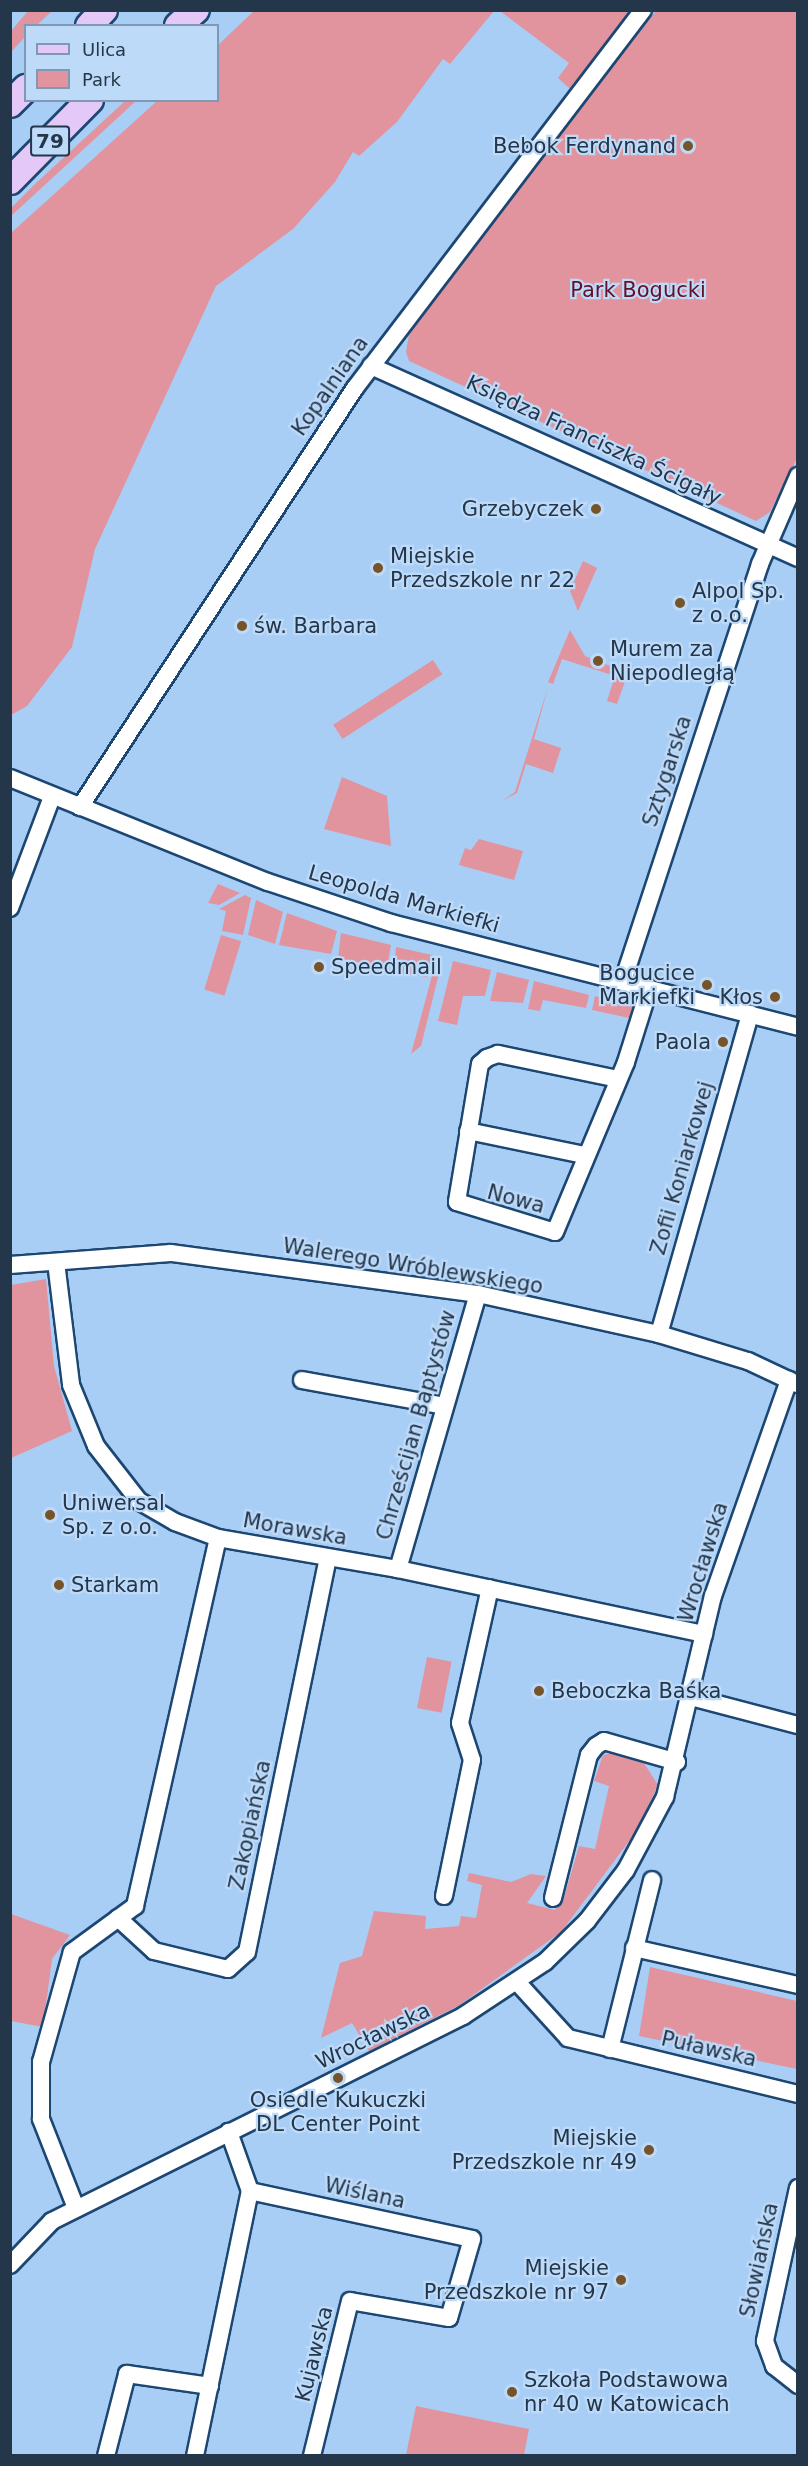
<!DOCTYPE html>
<html>
<head>
<meta charset="utf-8">
<style>
	body { margin:0 }
	#map { position:relative; width:808px; height:2466px; overflow:hidden; background:#a9cef6; font-family:"DejaVu Sans",sans-serif }
	div>[style] { position:absolute }
	[style*='--x'] { left:calc(var(--x)*1px); top:calc(var(--y)*1px); width:calc(var(--w)*1px); rotate:calc(var(--a)*1deg) }
	.green>* { inset:0; background:#e1939e; transform-origin:0 0 }
	.roads { filter:drop-shadow(2px 0 #1c4772) drop-shadow(-2px 0 #1c4772) drop-shadow(0 2px #1c4772) drop-shadow(0 -2px #1c4772) }
	.minor>* { height:16px; margin:-8px; padding:0 8px; transform-origin:8px; border-radius:8px; background:#fff }
	.primary>* { height:26px; margin:-13px; padding:0 13px; transform-origin:13px; border-radius:13px; background:#e4c8f8 }
	.dots>* { width:16px; height:16px; translate:-50% -50%; box-sizing:border-box; border:3px solid #bedaf9; border-radius:50% }
	span { translate:-50% -50%; white-space:nowrap; text-align:center; line-height:1.15; -webkit-text-stroke:4.5px #bedaf9; paint-order:stroke }
	.shield-label span { padding:2px 4px; background:#bedaf9; border:2px solid; border-radius:4px; -webkit-text-stroke-width:0 }
	.shield-label { font-size:20px; color:#23364a; font-weight:700 }
	.poi-label { font-size:21px; color:#23364a }
	.right { translate:-100% -50%; text-align:right }
	.left { translate:0 -50%; text-align:left }
	.park-label { font-size:21px; color:#651028 }
	.street-label { font-size:21px; color:#23364a }
	.frame { position:absolute; inset:0; border:12px solid #23364a; pointer-events:none }
	.legend { position:absolute; left:24px; top:24px; width:195px; height:78px; box-sizing:border-box; background:#bedaf9; border:2px solid #8098b3; margin:0; padding:8px 10px; list-style:none; font-size:18px; color:#23364a }
	.legend li { display:flex; align-items:center; gap:12px; height:30px }
	.legend b { width:30px; border:2px solid #8098b3 }
</style>
</head>
<body>
<div id="map">
	<div class="green">
		<i style="clip-path:polygon(255px 10px,494px 11px,450px 64px,443px 59px,397px 122px,359px 156px,353px 152px,335px 182px,293px 229px,216px 286px,95px 549px,72px 647px,27px 706px,11px 715px,11px 233px,157px 101px,218px 100px,218px 45px)"></i>
		<i style="clip-path:polygon(28px 11px,52px 11px,37px 25px,26px 26px,25px 37px,11px 52px,11px 31px)"></i>
		<i style="clip-path:polygon(500px 11px,631px 11px,570px 89px,558px 78px,569px 63px)"></i>
		<i style="clip-path:polygon(656px 11px,797px 11px,797px 458px,770px 512px,756px 521px,409px 361px,406px 352px,410px 329px,448px 277px)"></i>
		<i style="clip-path:polygon(125px 101px,136px 101px,11px 216px,11px 208px,35px 184px)"></i>
		<i style="clip-path:polygon(583px 561px,597px 568px,578px 611px,570px 591px)"></i>
		<i style="clip-path:polygon(570px 630px,585px 656px,628px 673px,617px 704px,607px 701px,615px 676px,562px 659px,553px 684px,548px 682px)"></i>
		<i style="left:433px;top:660px;width:17px;height:119px;rotate:57deg"></i>
		<i style="clip-path:polygon(548px 687px,534px 739px,561px 748px,553px 773px,526px 764px,517px 793px,502px 801px,515px 792px)"></i>
		<i style="clip-path:polygon(342px 777px,387px 796px,391px 846px,324px 829px)"></i>
		<i style="clip-path:polygon(479px 839px,523px 851px,514px 880px,459px 865px,465px 848px,471px 850px)"></i>
		<i style="clip-path:polygon(218px 884px,240px 893px,219px 905px,208px 903px)"></i>
		<i style="clip-path:polygon(245px 895px,251px 898px,243px 935px,222px 931px,226px 911px,219px 909px)"></i>
		<i style="clip-path:polygon(256px 900px,283px 912px,275px 944px,248px 935px)"></i>
		<i style="clip-path:polygon(287px 913px,337px 931px,331px 954px,279px 945px)"></i>
		<i style="clip-path:polygon(341px 933px,391px 945px,387px 967px,338px 959px)"></i>
		<i style="left:221px;top:935px;width:21px;height:57px;rotate:17deg"></i>
		<i style="clip-path:polygon(396px 947px,432px 955px,427px 977px,394px 972px)"></i>
		<i style="clip-path:polygon(437px 957px,441px 965px,421px 1046px,411px 1054px)"></i>
		<i style="clip-path:polygon(453px 961px,491px 970px,485px 996px,463px 996px,457px 1025px,438px 1021px)"></i>
		<i style="clip-path:polygon(497px 972px,529px 980px,523px 1003px,490px 1001px)"></i>
		<i style="clip-path:polygon(534px 981px,589px 995px,586px 1008px,543px 1000px,540px 1011px,528px 1009px)"></i>
		<i style="clip-path:polygon(595px 996px,634px 1006px,634px 1019px,592px 1010px)"></i>
		<i style="clip-path:polygon(46px 1279px,54px 1366px,72px 1431px,11px 1458px,11px 1285px)"></i>
		<i style="left:427px;top:1657px;width:25px;height:52px;rotate:11deg"></i>
		<i style="clip-path:polygon(612px 1753px,642px 1760px,658px 1785px,636px 1832px,561px 1932px,458px 2006px,369px 2051px,352px 2023px,321px 2038px,340px 1963px,362px 1956px,374px 1911px,426px 1916px,425px 1929px,459px 1926px,461px 1916px,476px 1918px,482px 1885px,467px 1881px,469px 1873px,511px 1882px,531px 1874px,546px 1876px,527px 1903px,555px 1910px,564px 1898px,579px 1846px,595px 1849px,609px 1786px,594px 1781px,603px 1755px)"></i>
		<i style="clip-path:polygon(11px 1914px,70px 1935px,52px 1959px,43px 2027px,11px 2021px)"></i>
		<i style="clip-path:polygon(650px 1967px,797px 2001px,797px 2069px,639px 2036px)"></i>
		<i style="clip-path:polygon(416px 2406px,529px 2429px,524px 2455px,406px 2455px)"></i>
	</div>
	<div class="roads">
		<div class="minor">
			<i style="--x:371;--y:366;--w:468;--a:24.2"></i>
			<i style="--x:10;--y:778;--w:278;--a:22"></i>
			<i style="--x:268;--y:882;--w:130;--a:18.4"></i>
			<i style="--x:391;--y:923;--w:420;--a:14.3"></i>
			<i style="--x:80;--y:807;--w:501;--a:-56.72"></i>
			<i style="--x:355;--y:388;--w:475;--a:-52.7"></i>
			<i style="--x:10;--y:908;--w:119;--a:-69.3"></i>
			<i style="--x:623;--y:981;--w:439;--a:-71.8"></i>
			<i style="--x:760;--y:564;--w:96;--a:-66.6"></i>
			<i style="--x:618;--y:1079;--w:123;--a:-168.2"></i>
			<i style="--x:498;--y:1054;--w:12;--a:160"></i>
			<i style="--x:487;--y:1058;--w:9;--a:139"></i>
			<i style="--x:480;--y:1064;--w:140;--a:99.5"></i>
			<i style="--x:457;--y:1202;--w:102;--a:17"></i>
			<i style="--x:555;--y:1232;--w:184;--a:-67.3"></i>
			<i style="--x:626;--y:1062;--w:77;--a:-72.5"></i>
			<i style="--x:468;--y:1131;--w:118;--a:11.7"></i>
			<i style="--x:56;--y:1262;--w:124;--a:83"></i>
			<i style="--x:71;--y:1385;--w:66;--a:67.7"></i>
			<i style="--x:96;--y:1446;--w:70;--a:52"></i>
			<i style="--x:139;--y:1501;--w:42;--a:30.3"></i>
			<i style="--x:175;--y:1522;--w:46;--a:20.4"></i>
			<i style="--x:218;--y:1538;--w:183;--a:9.8"></i>
			<i style="--x:398;--y:1569;--w:313;--a:12"></i>
			<i style="--x:10;--y:1265;--w:161;--a:-4.3"></i>
			<i style="--x:171;--y:1253;--w:310;--a:7.6"></i>
			<i style="--x:478;--y:1294;--w:185;--a:12.5"></i>
			<i style="--x:659;--y:1334;--w:93;--a:16.9"></i>
			<i style="--x:748;--y:1361;--w:54;--a:25.1"></i>
			<i style="--x:659;--y:1334;--w:333;--a:-74.1"></i>
			<i style="--x:302;--y:1380;--w:145;--a:10.3"></i>
			<i style="--x:398;--y:1569;--w:286;--a:-73.8"></i>
			<i style="--x:691;--y:1697;--w:111;--a:14.7"></i>
			<i style="--x:444;--y:1896;--w:139;--a:-78.4"></i>
			<i style="--x:472;--y:1760;--w:39;--a:-108"></i>
			<i style="--x:460;--y:1723;--w:138;--a:-77.5"></i>
			<i style="--x:553;--y:1898;--w:147;--a:-75.9"></i>
			<i style="--x:589;--y:1755;--w:11;--a:-52"></i>
			<i style="--x:596;--y:1746;--w:9;--a:-32"></i>
			<i style="--x:604;--y:1741;--w:76;--a:16"></i>
			<i style="--x:118;--y:1918;--w:49;--a:42.5"></i>
			<i style="--x:154;--y:1951;--w:76;--a:13.7"></i>
			<i style="--x:228;--y:1969;--w:25;--a:-42"></i>
			<i style="--x:247;--y:1952;--w:402;--a:-78.4"></i>
			<i style="--x:634;--y:1948;--w:168;--a:12.7"></i>
			<i style="--x:518;--y:1983;--w:74;--a:47.7"></i>
			<i style="--x:568;--y:2038;--w:237;--a:13.7"></i>
			<i style="--x:610;--y:2049;--w:174;--a:-76"></i>
			<i style="--x:798;--y:2188;--w:157;--a:102.2"></i>
			<i style="--x:765;--y:2341;--w:27;--a:70"></i>
			<i style="--x:774;--y:2366;--w:31;--a:38"></i>
			<i style="--x:250;--y:2191;--w:227;--a:12.2"></i>
			<i style="--x:472;--y:2239;--w:82;--a:106.2"></i>
			<i style="--x:449;--y:2318;--w:100;--a:-170.3"></i>
			<i style="--x:350;--y:2301;--w:160;--a:103.8"></i>
			<i style="--x:76;--y:2208;--w:96;--a:-111.5"></i>
			<i style="--x:41;--y:2119;--w:57;--a:-90"></i>
			<i style="--x:41;--y:2062;--w:114;--a:-74.3"></i>
			<i style="--x:72;--y:1952;--w:78;--a:-36.1"></i>
			<i style="--x:135;--y:1906;--w:377;--a:-77.3"></i>
			<i style="--x:10;--y:2265;--w:61;--a:-46.3"></i>
			<i style="--x:52;--y:2221;--w:459;--a:-26.5"></i>
			<i style="--x:463;--y:2016;--w:98;--a:-33.4"></i>
			<i style="--x:545;--y:1962;--w:59;--a:-44.3"></i>
			<i style="--x:587;--y:1921;--w:64;--a:-52.6"></i>
			<i style="--x:626;--y:1870;--w:83;--a:-61.9"></i>
			<i style="--x:665;--y:1797;--w:207;--a:-76.6"></i>
			<i style="--x:713;--y:1596;--w:229;--a:-70.6"></i>
			<i style="--x:106;--y:2456;--w:85;--a:-75.6"></i>
			<i style="--x:127;--y:2374;--w:84;--a:8.2"></i>
			<i style="--x:195;--y:2456;--w:271;--a:-78.3"></i>
			<i style="--x:250;--y:2191;--w:63;--a:-109.6"></i>
		</div>
		<div class="primary">
			<i style="--x:89;--y:26;--w:22;--a:-47"></i>
			<i style="--x:178;--y:26;--w:24;--a:-42"></i>
			<i style="--x:10;--y:104;--w:23;--a:-45"></i>
			<i style="--x:10;--y:181;--w:114;--a:-45.4"></i>
		</div>
	</div>
	<div class="dots">
		<i style="left:688px;top:146px;background:#75542a"></i>
		<i style="left:596px;top:509px;background:#75542a"></i>
		<i style="left:378px;top:568px;background:#75542a"></i>
		<i style="left:680px;top:603px;background:#75542a"></i>
		<i style="left:242px;top:626px;background:#75542a"></i>
		<i style="left:598px;top:661px;background:#75542a"></i>
		<i style="left:319px;top:967px;background:#75542a"></i>
		<i style="left:707px;top:985px;background:#75542a"></i>
		<i style="left:775px;top:997px;background:#75542a"></i>
		<i style="left:723px;top:1042px;background:#75542a"></i>
		<i style="left:50px;top:1515px;background:#75542a"></i>
		<i style="left:59px;top:1585px;background:#75542a"></i>
		<i style="left:539px;top:1691px;background:#75542a"></i>
		<i style="left:338px;top:2078px;background:#75542a"></i>
		<i style="left:649px;top:2150px;background:#75542a"></i>
		<i style="left:621px;top:2280px;background:#75542a"></i>
		<i style="left:512px;top:2392px;background:#75542a"></i>
	</div>
	<div class="shield-label">
		<span style="left:50px;top:141px">79</span>
	</div>
	<div class="poi-label">
		<span class="right" style="left:676px;top:146px">Bebok Ferdynand</span>
		<span class="right" style="left:584px;top:509px">Grzebyczek</span>
		<span class="left" style="left:390px;top:568px">Miejskie<br>Przedszkole nr 22</span>
		<span class="left" style="left:692px;top:603px">Alpol Sp.<br>z o.o.</span>
		<span class="left" style="left:254px;top:626px">św. Barbara</span>
		<span class="left" style="left:610px;top:661px">Murem za<br>Niepodległą</span>
		<span class="left" style="left:331px;top:967px">Speedmail</span>
		<span class="right" style="left:695px;top:985px">Bogucice<br>Markiefki</span>
		<span class="right" style="left:763px;top:997px">Kłos</span>
		<span class="right" style="left:711px;top:1042px">Paola</span>
		<span class="left" style="left:62px;top:1515px">Uniwersal<br>Sp. z o.o.</span>
		<span class="left" style="left:71px;top:1585px">Starkam</span>
		<span class="left" style="left:551px;top:1691px">Beboczka Baśka</span>
		<span style="left:338px;top:2112px">Osiedle Kukuczki<br>DL Center Point</span>
		<span class="right" style="left:637px;top:2150px">Miejskie<br>Przedszkole nr 49</span>
		<span class="right" style="left:609px;top:2280px">Miejskie<br>Przedszkole nr 97</span>
		<span class="left" style="left:524px;top:2392px">Szkoła Podstawowa<br>nr 40 w Katowicach</span>
	</div>
	<div class="park-label">
		<span style="left:638px;top:290px">Park Bogucki</span>
	</div>
	<div class="street-label">
		<span style="left:330px;top:386px;rotate:-55deg">Kopalniana</span>
		<span style="left:594px;top:440px;rotate:25deg">Księdza Franciszka Ścigały</span>
		<span style="left:667px;top:771px;rotate:-72deg">Sztygarska</span>
		<span style="left:404px;top:899px;rotate:16deg">Leopolda Markiefki</span>
		<span style="left:682px;top:1168px;rotate:-74deg">Zofii Koniarkowej</span>
		<span style="left:516px;top:1199px;rotate:15deg">Nowa</span>
		<span style="left:413px;top:1266px;rotate:9deg">Walerego Wróblewskiego</span>
		<span style="left:416px;top:1425px;rotate:-74deg">Chrześcijan Baptystów</span>
		<span style="left:295px;top:1529px;rotate:10deg">Morawska</span>
		<span style="left:703px;top:1562px;rotate:-73deg">Wrocławska</span>
		<span style="left:250px;top:1825px;rotate:-78deg">Zakopiańska</span>
		<span style="left:373px;top:2036px;rotate:-26deg">Wrocławska</span>
		<span style="left:709px;top:2049px;rotate:13deg">Puławska</span>
		<span style="left:365px;top:2193px;rotate:12deg">Wiślana</span>
		<span style="left:759px;top:2260px;rotate:-78deg">Słowiańska</span>
		<span style="left:314px;top:2354px;rotate:-76deg">Kujawska</span>
	</div>
	<div class="frame"></div>
	<ul class="legend">
	<li><b style="height:8px;background:#e4c8f8"></b>Ulica</li>
	<li><b style="height:16px;background:#e1939e"></b>Park</li>
	</ul>
</div>
</body>
</html>
